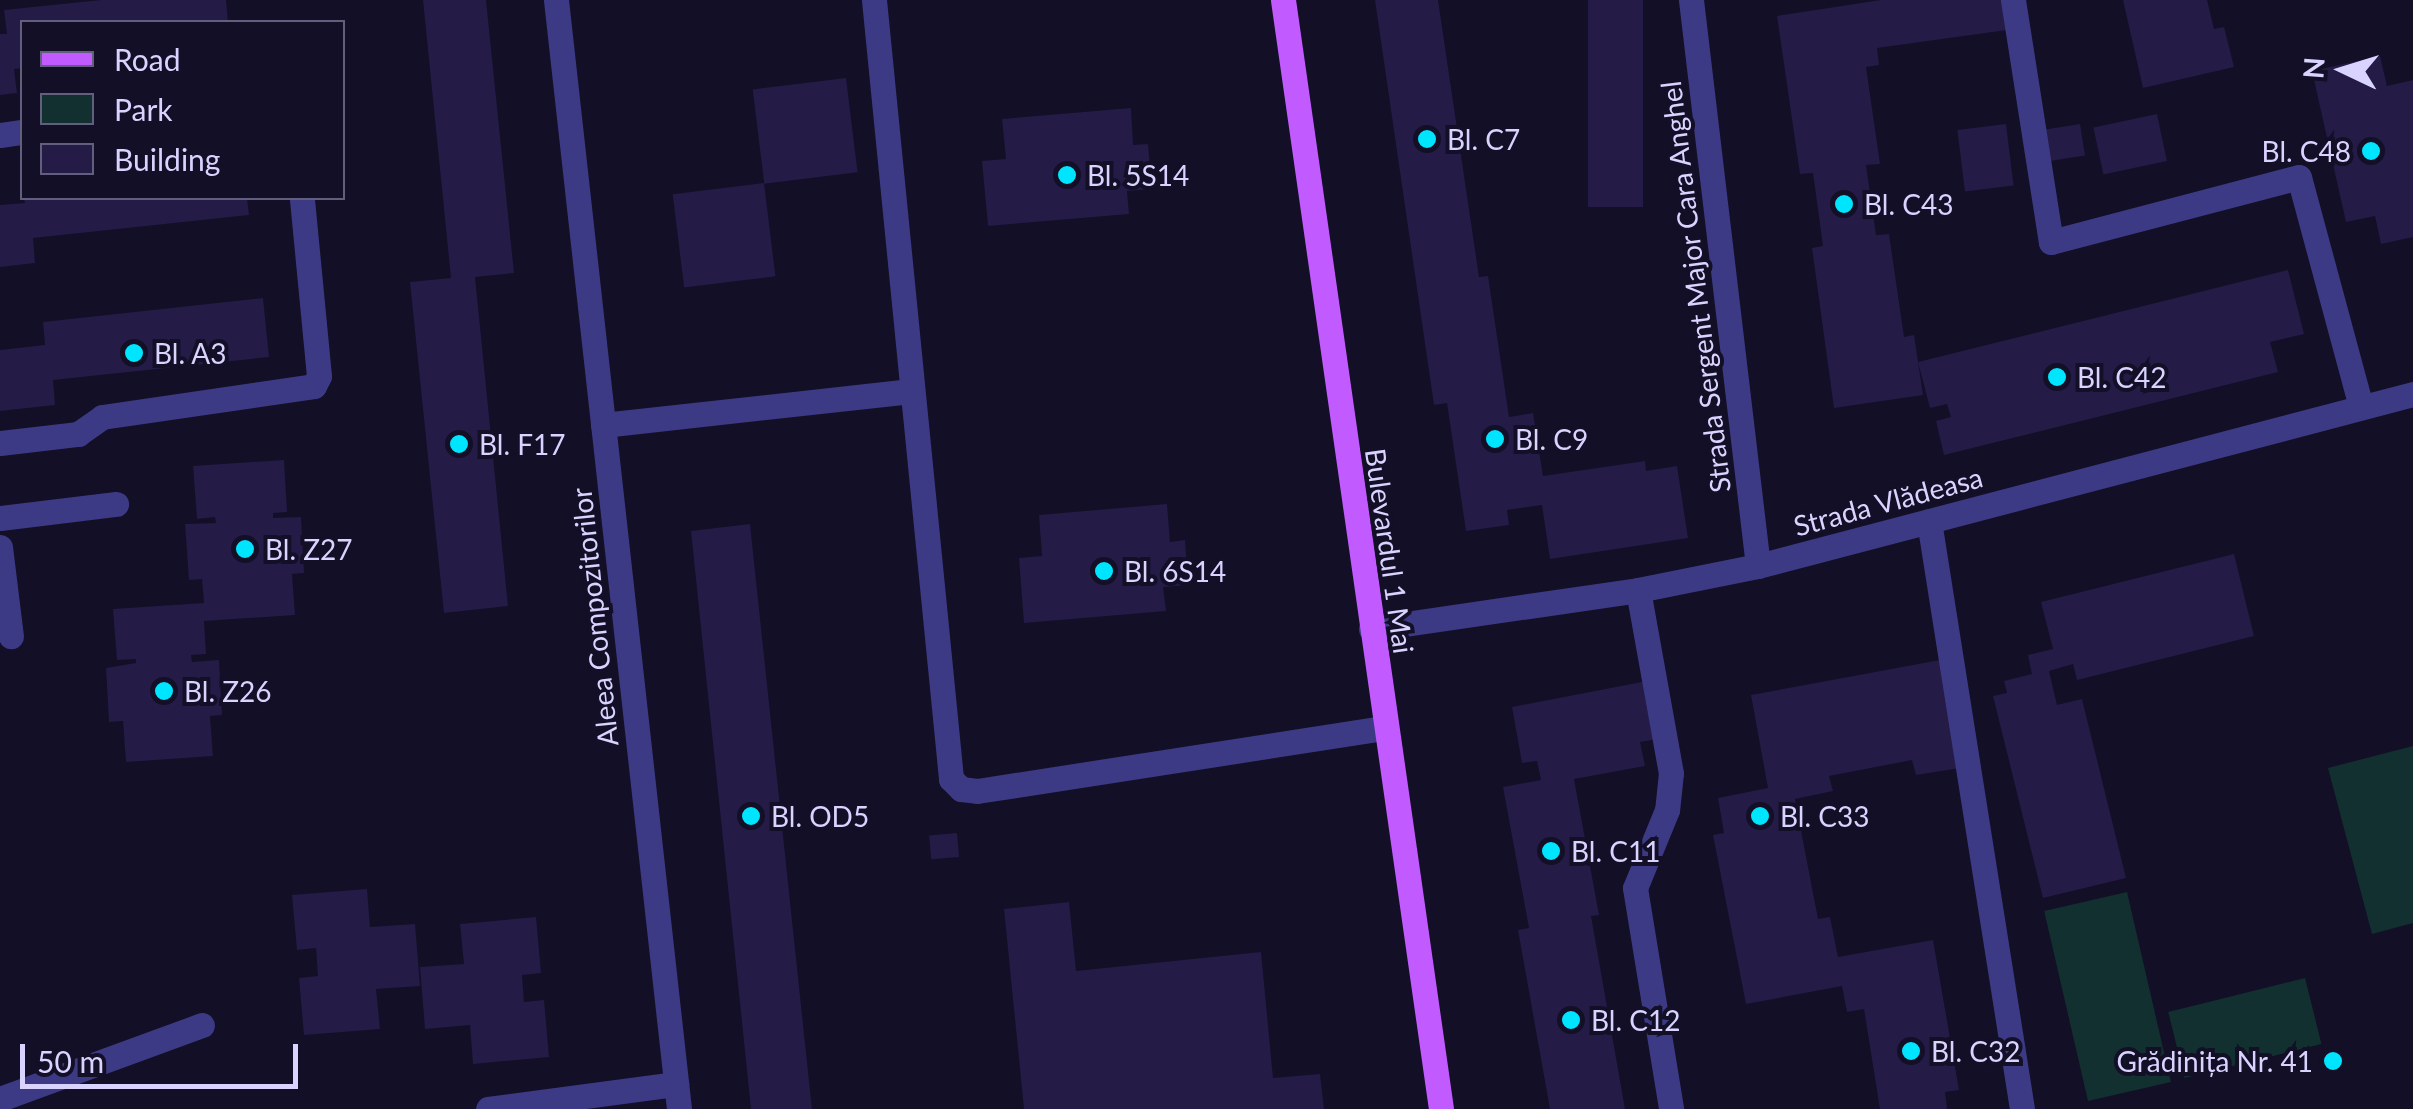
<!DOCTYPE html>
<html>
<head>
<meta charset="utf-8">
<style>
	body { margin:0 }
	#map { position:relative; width:2413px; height:1109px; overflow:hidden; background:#130f26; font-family:Lato,sans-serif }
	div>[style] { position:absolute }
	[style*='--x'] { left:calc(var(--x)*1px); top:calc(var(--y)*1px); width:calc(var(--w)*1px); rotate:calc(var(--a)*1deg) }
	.green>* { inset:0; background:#12302f; transform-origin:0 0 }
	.building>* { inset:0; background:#241b47; transform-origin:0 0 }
	.minor>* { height:25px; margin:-12.5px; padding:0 12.5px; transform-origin:12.5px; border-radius:12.5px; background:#3d3a85 }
	.major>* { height:25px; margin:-12.5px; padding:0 12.5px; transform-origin:12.5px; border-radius:12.5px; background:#c25bff }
	.dots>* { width:28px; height:28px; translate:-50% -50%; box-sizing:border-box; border:5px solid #130f26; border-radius:50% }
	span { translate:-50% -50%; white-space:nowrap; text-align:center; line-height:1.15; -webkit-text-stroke:8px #130f26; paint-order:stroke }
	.poi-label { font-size:28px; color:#d9d4ff }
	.left { translate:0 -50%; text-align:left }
	.right { translate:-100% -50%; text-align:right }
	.street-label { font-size:28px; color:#d9d4ff }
	.legend { position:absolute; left:20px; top:20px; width:325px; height:180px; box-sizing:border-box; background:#130f26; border:2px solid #625e7d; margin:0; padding:12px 18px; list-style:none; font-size:30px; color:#d9d4ff }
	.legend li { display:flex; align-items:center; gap:20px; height:50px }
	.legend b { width:50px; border:2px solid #625e7d }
	.north { position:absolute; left:2293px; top:20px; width:100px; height:100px; -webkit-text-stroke:8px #130f26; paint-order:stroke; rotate:274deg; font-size:28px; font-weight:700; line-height:40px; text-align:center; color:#d9d4ff }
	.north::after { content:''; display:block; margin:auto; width:35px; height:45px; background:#d9d4ff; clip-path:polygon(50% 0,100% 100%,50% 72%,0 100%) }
	.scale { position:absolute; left:20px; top:1044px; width:278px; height:45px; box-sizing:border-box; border:5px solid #d9d4ff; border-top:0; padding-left:12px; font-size:30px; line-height:35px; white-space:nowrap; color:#d9d4ff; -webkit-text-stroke:8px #130f26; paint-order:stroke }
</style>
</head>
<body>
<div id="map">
	<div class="green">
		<i style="clip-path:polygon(2413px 746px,2413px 923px,2372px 934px,2328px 768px)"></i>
		<i style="left:2127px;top:892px;width:195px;height:85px;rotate:77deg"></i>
		<i style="left:2305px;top:978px;width:68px;height:141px;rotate:76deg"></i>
	</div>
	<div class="building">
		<i style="clip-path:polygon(101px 0,226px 0,228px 22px,22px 22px,22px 68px,14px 69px,17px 93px,0 95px,0 34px,7px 34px,4px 10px)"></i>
		<i style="clip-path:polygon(423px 0,486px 0,514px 273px,475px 277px,508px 606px,444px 613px,410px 282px,451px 278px)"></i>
		<i style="clip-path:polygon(1375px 0,1438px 0,1479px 277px,1488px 276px,1509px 417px,1533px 413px,1543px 476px,1645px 461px,1646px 471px,1677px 466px,1688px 538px,1550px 559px,1542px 505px,1507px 510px,1509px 525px,1466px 531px,1447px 403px,1434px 405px)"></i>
		<i style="left:1588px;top:0;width:55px;height:207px"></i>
		<i style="clip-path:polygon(1881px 0,2003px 0,2007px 30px,1877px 48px,1879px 65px,1866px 67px,1880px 164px,1866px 165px,1876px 235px,1889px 234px,1904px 337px,1914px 335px,1923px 395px,1834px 408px,1812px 248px,1823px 246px,1813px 173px,1800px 174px,1777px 16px)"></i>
		<i style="clip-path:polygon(2123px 0,2207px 0,2214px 29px,2224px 27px,2234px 67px,2143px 88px)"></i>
		<i style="clip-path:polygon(2380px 56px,2387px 86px,2413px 80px,2413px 237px,2381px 244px,2375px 216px,2346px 222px,2312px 71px)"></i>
		<i style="left:846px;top:78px;width:95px;height:94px;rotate:83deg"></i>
		<i style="clip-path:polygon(1131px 108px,1133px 145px,1148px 144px,1152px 189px,1127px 191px,1129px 214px,988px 226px,982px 161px,1006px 159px,1002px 119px)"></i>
		<i style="left:2157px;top:114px;width:48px;height:65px;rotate:78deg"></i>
		<i style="left:2006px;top:124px;width:62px;height:49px;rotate:83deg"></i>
		<i style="left:2080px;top:124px;width:32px;height:35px;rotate:81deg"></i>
		<i style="left:764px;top:183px;width:94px;height:92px;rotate:83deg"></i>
		<i style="clip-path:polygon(24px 198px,247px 198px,249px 215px,33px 238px,35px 263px,0 267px,0 205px,25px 203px)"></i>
		<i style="clip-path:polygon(2288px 270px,2304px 334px,2270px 342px,2278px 372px,1944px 455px,1936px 421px,1951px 417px,1947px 404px,1930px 408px,1918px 362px)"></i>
		<i style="clip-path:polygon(263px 298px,269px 357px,53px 380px,55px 405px,0 411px,0 350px,45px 345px,43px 322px)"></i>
		<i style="clip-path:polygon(284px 460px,287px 512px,273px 513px,273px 518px,301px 517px,304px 573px,292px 574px,295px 615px,204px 621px,206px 654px,191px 655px,192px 662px,219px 660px,222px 715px,210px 716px,213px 756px,126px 762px,123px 721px,109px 722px,106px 668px,136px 663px,136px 659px,117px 660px,113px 609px,204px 603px,202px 579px,189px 580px,185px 524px,216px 523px,215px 517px,197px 519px,193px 466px)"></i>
		<i style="clip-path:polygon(1167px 504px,1170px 542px,1185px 540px,1188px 585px,1163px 587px,1166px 611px,1024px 623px,1019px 558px,1042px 556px,1039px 515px)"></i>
		<i style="clip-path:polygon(750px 524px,811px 1100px,812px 1109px,751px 1109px,691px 531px)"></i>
		<i style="clip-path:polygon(2234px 554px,2254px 636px,2077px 680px,2073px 664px,2049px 671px,2057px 705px,2082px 699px,2126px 878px,2043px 898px,1993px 696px,2007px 693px,2004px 681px,2032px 674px,2028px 655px,2053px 649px,2041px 602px)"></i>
		<i style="clip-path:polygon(1940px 660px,1960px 768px,1916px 775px,1912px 760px,1829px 776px,1833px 791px,1795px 799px,1818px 919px,1830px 917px,1838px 957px,1933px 940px,1959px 1090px,1945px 1092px,1947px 1109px,1880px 1109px,1864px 1009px,1847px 1012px,1842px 986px,1746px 1004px,1713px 835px,1724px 833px,1718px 798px,1768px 788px,1751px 695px)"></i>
		<i style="clip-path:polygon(1647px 681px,1658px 739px,1640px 742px,1645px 766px,1574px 779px,1599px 915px,1591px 916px,1625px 1109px,1550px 1109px,1518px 930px,1529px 928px,1503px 787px,1541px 780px,1537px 761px,1522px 763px,1512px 707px)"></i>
		<i style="left:957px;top:833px;width:24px;height:28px;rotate:85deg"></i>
		<i style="clip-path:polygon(367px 889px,370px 927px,415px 924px,420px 986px,376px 989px,380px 1029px,304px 1035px,299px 978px,318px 976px,316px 948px,297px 950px,292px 895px)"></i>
		<i style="clip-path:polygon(1069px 902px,1076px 971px,1261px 952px,1273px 1078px,1320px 1074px,1324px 1109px,1024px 1109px,1004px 909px)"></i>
		<i style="clip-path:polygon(536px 917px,541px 973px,522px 975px,524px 1002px,544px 1000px,549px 1057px,473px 1064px,470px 1025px,425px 1029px,420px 967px,464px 964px,460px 924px)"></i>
	</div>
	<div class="minor">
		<i style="--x:556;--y:0;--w:1116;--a:83.67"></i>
		<i style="--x:874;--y:0;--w:783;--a:84.35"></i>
		<i style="--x:951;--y:779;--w:14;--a:45"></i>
		<i style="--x:961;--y:789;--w:16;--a:7"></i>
		<i style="--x:977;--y:791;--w:412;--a:-8.8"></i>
		<i style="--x:1691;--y:0;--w:570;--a:83.25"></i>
		<i style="--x:2013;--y:0;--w:245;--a:81.1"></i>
		<i style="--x:2051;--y:242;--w:256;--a:-14.7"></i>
		<i style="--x:2299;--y:177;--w:238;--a:74.9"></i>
		<i style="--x:0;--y:135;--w:22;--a:-8"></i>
		<i style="--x:603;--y:425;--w:310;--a:-6.3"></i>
		<i style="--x:0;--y:443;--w:79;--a:-6.6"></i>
		<i style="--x:78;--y:434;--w:29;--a:-35"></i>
		<i style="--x:102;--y:417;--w:214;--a:-8.3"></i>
		<i style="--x:314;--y:386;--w:11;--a:-63"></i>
		<i style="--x:319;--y:376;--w:179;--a:-95.5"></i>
		<i style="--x:0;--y:518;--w:117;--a:-6.9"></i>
		<i style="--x:1929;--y:521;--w:595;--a:81.01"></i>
		<i style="--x:0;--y:547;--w:90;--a:83"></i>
		<i style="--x:1638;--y:590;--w:186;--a:79.8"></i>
		<i style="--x:1671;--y:773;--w:37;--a:96"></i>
		<i style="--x:1667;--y:810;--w:84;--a:112.3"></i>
		<i style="--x:1635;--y:888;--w:224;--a:80.7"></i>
		<i style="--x:1371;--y:629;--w:270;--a:-8.3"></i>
		<i style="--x:1638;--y:590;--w:122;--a:-11.3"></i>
		<i style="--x:1758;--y:566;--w:677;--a:-14.71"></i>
		<i style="--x:0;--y:1099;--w:215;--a:-20.1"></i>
		<i style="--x:488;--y:1109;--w:190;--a:-7.6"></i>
	</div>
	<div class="major">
		<i style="--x:1283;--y:0;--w:1120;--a:81.89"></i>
	</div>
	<div class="dots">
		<i style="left:1427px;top:139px;background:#00e5ff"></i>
		<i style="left:2371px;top:151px;background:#00e5ff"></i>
		<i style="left:1067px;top:175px;background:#00e5ff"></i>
		<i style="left:1844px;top:204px;background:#00e5ff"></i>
		<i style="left:134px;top:353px;background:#00e5ff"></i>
		<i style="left:2057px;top:377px;background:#00e5ff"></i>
		<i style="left:1495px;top:439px;background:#00e5ff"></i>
		<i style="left:459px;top:444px;background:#00e5ff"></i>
		<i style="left:245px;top:549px;background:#00e5ff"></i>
		<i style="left:1104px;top:571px;background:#00e5ff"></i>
		<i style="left:164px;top:691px;background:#00e5ff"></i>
		<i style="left:751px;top:816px;background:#00e5ff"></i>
		<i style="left:1760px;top:816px;background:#00e5ff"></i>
		<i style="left:1551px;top:851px;background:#00e5ff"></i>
		<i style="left:1571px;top:1020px;background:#00e5ff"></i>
		<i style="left:1911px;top:1051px;background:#00e5ff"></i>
		<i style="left:2333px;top:1061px;background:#00e5ff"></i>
	</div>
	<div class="poi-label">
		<span class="left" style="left:1447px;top:139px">Bl. C7</span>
		<span class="right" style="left:2351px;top:151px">Bl. C48</span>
		<span class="left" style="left:1087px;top:175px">Bl. 5S14</span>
		<span class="left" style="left:1864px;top:204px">Bl. C43</span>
		<span class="left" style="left:154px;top:353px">Bl. A3</span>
		<span class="left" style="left:2077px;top:377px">Bl. C42</span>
		<span class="left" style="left:1515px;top:439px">Bl. C9</span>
		<span class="left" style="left:479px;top:444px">Bl. F17</span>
		<span class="left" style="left:265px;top:549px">Bl. Z27</span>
		<span class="left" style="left:1124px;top:571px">Bl. 6S14</span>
		<span class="left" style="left:184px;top:691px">Bl. Z26</span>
		<span class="left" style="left:771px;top:816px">Bl. OD5</span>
		<span class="left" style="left:1780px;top:816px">Bl. C33</span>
		<span class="left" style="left:1571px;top:851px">Bl. C11</span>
		<span class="left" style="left:1591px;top:1020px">Bl. C12</span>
		<span class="left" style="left:1931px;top:1051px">Bl. C32</span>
		<span class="right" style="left:2313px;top:1061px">Grădinița Nr. 41</span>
	</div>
	<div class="street-label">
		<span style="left:1695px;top:287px;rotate:-97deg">Strada Sergent Major Cara Anghel</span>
		<span style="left:1888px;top:501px;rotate:-15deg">Strada Vlădeasa</span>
		<span style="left:1390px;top:551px;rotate:82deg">Bulevardul 1 Mai</span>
		<span style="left:594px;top:617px;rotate:-96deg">Aleea Compozitorilor</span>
	</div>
	<ul class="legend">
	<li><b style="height:12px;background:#c25bff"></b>Road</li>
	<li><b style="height:28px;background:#12302f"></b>Park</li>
	<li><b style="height:28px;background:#241b47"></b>Building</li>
	</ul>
	<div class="north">N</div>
	<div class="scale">50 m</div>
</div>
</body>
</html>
